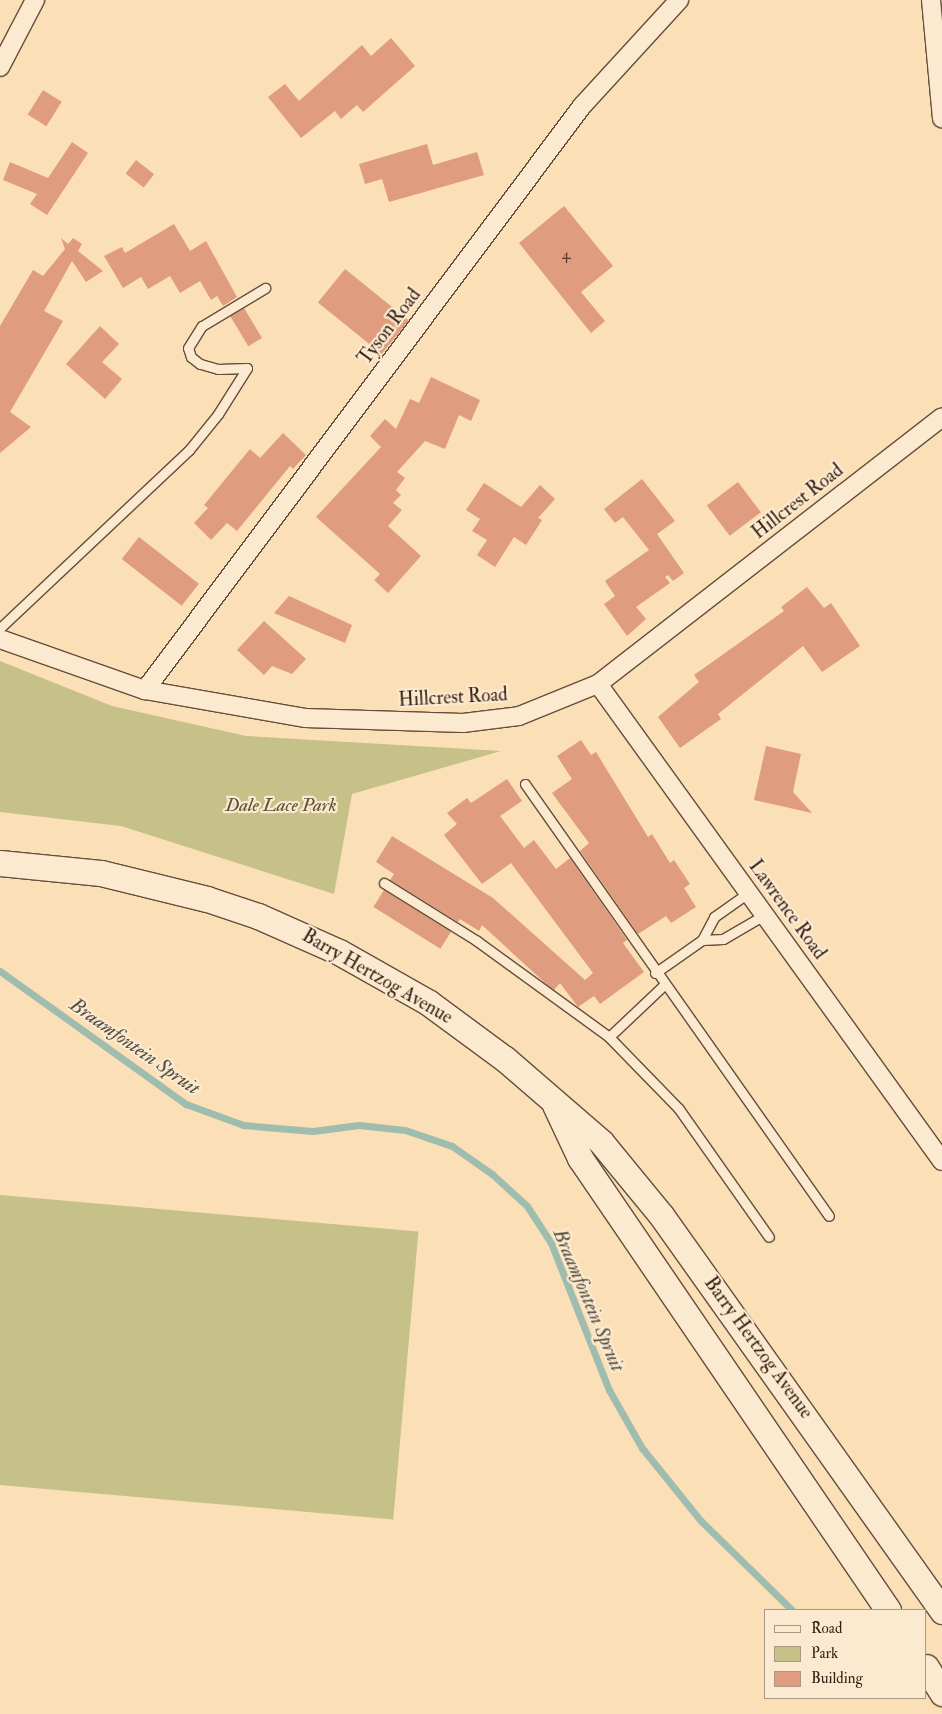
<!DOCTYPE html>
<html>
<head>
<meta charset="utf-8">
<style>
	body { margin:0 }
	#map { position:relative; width:942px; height:1714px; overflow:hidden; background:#fbdfb6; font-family:"IM FELL Double Pica",serif }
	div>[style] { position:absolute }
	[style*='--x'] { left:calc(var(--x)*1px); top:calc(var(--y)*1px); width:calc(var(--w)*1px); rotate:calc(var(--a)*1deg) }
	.green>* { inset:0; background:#c6c089; transform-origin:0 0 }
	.stream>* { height:7px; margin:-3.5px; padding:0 3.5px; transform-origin:3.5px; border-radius:3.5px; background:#9fbdaf }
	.building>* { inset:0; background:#df9c7f; transform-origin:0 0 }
	.roads { filter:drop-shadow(1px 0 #664e3c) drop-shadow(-1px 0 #664e3c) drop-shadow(0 1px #664e3c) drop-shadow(0 -1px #664e3c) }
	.lane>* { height:9px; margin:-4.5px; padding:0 4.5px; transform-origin:4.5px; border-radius:4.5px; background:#fcead0 }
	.street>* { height:18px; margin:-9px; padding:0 9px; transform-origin:9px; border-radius:9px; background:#fcead0 }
	.secondary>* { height:25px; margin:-12.5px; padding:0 12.5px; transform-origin:12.5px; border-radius:12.5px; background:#fcead0 }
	span { translate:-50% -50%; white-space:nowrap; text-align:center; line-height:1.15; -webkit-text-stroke:4.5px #fcead0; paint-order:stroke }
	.number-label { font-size:16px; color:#5f3d2e }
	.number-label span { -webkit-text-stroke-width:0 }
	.street-label { font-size:19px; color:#341d13 }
	.park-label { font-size:19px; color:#604e36; font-style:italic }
	.water-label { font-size:20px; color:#544d42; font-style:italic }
	.legend { position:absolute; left:764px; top:1609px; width:162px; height:90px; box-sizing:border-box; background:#fcead0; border:1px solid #ac9884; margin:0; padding:6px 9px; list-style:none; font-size:15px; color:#341d13 }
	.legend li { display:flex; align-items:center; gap:10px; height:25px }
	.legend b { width:25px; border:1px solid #ac9884 }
</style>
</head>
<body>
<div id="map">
	<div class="green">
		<i style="clip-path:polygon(0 661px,112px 706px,246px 736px,501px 751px,352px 794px,334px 894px,121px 826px,0 812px)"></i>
		<i style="left:0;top:1195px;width:420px;height:289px;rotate:5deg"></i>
	</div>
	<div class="stream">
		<i style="--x:0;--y:971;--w:229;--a:35.6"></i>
		<i style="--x:186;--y:1104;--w:61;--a:20.2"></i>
		<i style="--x:243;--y:1125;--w:70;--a:4.9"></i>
		<i style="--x:313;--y:1131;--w:46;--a:-7.4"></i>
		<i style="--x:359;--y:1125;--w:46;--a:6.2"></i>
		<i style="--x:405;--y:1130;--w:50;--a:18.8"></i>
		<i style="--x:452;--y:1146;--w:49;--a:35"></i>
		<i style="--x:492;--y:1174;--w:47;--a:42.4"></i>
		<i style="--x:527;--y:1206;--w:44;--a:57"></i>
		<i style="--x:551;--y:1243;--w:158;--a:68.5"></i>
		<i style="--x:609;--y:1390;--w:67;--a:60.4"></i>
		<i style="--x:642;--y:1448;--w:94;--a:51.1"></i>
		<i style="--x:701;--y:1521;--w:127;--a:44.4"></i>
	</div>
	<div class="building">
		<i style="clip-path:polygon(391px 38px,415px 66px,363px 112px,357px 105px,341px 119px,335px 111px,301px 138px,268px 97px,285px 84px,299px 101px,362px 45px,371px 56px)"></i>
		<i style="left:43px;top:90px;width:22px;height:29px;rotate:32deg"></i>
		<i style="clip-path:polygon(72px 142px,88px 153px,47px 215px,30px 204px,37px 194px,3px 180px,10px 162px,48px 178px)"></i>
		<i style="clip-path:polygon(427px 144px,433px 165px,477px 152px,484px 175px,389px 202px,382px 179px,365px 184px,359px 164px)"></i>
		<i style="left:136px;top:160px;width:23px;height:17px;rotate:38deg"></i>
		<i style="clip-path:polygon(564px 206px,613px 266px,581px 292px,605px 321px,591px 333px,519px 243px)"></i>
		<i style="clip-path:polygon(174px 224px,190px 251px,206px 241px,237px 297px,223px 306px,217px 296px,211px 300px,200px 281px,180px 293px,170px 276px,148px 289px,141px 277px,123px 288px,104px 256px,122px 247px,125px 253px)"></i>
		<i style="clip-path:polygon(61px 238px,68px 244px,73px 238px,82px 244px,78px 251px,103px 271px,86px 282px,72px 261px,44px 311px,63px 321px,10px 412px,31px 427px,0 453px,0 326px,33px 270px,43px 276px,65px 249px)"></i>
		<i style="left:345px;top:269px;width:82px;height:43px;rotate:39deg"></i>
		<i style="left:244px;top:308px;width:35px;height:16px;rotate:59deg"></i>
		<i style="clip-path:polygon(100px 326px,119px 344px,102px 362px,122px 379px,105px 399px,66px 364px)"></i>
		<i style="clip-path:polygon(431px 377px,480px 400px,471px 421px,459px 415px,445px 449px,425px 441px,397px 472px,405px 478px,396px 490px,401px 495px,393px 503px,402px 510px,388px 526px,421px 556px,388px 593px,374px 580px,380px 574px,316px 517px,381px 447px,370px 436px,385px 419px,396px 429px,410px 399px,419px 403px)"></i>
		<i style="clip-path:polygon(283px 433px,306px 455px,293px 469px,290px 466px,237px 531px,227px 523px,211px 540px,194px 523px,208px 508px,204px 505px,250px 449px,260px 458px)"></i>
		<i style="clip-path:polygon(642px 479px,675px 521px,657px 534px,684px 573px,673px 581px,668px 575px,665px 577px,670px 583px,636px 607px,646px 619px,627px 636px,604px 604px,615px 596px,605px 581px,649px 550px,623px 517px,615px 523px,604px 509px)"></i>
		<i style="left:738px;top:482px;width:38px;height:39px;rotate:53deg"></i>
		<i style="clip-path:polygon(484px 483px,521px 507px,540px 485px,555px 499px,538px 518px,542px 520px,526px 545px,514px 537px,495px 567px,477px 555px,487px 540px,472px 531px,480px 519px,466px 510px)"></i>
		<i style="left:139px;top:537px;width:76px;height:28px;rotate:38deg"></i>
		<i style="clip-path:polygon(807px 587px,824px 608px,831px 603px,860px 646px,822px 672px,803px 646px,718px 714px,721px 719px,680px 748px,658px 717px,699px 682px,694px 675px,784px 611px,781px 607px)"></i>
		<i style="clip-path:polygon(289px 596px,352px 625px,345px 643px,274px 613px)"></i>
		<i style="clip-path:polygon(264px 621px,306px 659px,292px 674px,272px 666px,264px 675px,237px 650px)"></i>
		<i style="clip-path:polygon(581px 740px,591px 755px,596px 752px,648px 837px,652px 834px,670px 863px,674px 860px,690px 884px,684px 888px,696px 907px,671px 923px,666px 916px,638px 934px,580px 851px,589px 843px,552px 793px,572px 779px,557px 756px)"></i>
		<i style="clip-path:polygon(766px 746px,801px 754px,793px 792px,812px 813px,754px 800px)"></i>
		<i style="clip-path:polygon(507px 779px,522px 801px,500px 816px,524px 848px,534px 840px,556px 869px,570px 858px,627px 940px,623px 943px,644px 972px,600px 1004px,594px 996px,578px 1007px,560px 983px,554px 990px,545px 983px,482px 925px,479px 931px,460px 919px,458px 922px,390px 880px,394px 874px,376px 862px,392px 836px,493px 898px,585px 980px,593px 973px,511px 863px,482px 884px,444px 835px,457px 824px,447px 813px,467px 798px,471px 803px)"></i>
		<i style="left:384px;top:890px;width:79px;height:20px;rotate:32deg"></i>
	</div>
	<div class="roads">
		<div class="lane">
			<i style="--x:0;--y:628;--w:260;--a:-43.3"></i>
			<i style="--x:189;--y:450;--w:46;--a:-51.1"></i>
			<i style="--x:218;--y:414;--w:54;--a:-57.8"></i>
			<i style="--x:247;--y:368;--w:29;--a:178"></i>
			<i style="--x:218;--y:369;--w:19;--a:-164"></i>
			<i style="--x:200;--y:364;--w:11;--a:-142"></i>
			<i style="--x:191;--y:357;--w:9;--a:-108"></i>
			<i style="--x:188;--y:348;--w:26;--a:-58"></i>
			<i style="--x:202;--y:326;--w:74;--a:-31.1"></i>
			<i style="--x:525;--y:784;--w:528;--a:54.87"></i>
			<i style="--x:384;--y:883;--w:110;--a:31.9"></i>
			<i style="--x:477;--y:941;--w:163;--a:36"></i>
			<i style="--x:609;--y:1037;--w:100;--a:45.8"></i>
			<i style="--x:679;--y:1109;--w:156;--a:54.9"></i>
			<i style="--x:702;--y:940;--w:21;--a:-3"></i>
			<i style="--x:723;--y:939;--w:48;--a:-30.3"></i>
			<i style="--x:655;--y:973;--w:57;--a:-35.1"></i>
			<i style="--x:702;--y:940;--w:26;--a:-62"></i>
			<i style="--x:714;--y:917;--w:42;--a:-35.2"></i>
			<i style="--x:609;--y:1037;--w:76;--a:-43.4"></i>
		</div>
		<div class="street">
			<i style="--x:931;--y:0;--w:119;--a:84.7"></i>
			<i style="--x:0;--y:67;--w:76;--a:-62.4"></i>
			<i style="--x:0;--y:639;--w:154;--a:19.4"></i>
			<i style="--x:145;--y:690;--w:162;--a:9.9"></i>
			<i style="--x:305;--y:718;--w:158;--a:1.8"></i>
			<i style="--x:463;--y:723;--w:56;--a:-7.1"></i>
			<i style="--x:519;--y:716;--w:85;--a:-22.1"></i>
			<i style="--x:598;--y:684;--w:435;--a:-37.8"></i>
			<i style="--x:598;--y:684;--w:588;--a:54.2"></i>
			<i style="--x:145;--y:690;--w:729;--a:-53.19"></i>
			<i style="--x:582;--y:106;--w:144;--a:-47.5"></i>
		</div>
		<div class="secondary">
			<i style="--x:0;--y:863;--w:101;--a:5.7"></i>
			<i style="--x:101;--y:873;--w:109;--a:13.8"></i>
			<i style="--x:207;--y:899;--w:54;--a:18.4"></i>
			<i style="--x:258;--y:916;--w:89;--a:24"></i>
			<i style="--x:339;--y:952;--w:103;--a:29.5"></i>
			<i style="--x:429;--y:1003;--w:94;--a:36.4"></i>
			<i style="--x:505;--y:1059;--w:127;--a:40.8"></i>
			<i style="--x:601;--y:1142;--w:94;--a:50.6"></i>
			<i style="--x:661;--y:1215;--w:486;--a:54.6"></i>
			<i style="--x:555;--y:1105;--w:59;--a:64.7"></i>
			<i style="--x:580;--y:1158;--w:547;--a:55.73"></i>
			<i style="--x:926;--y:1667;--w:31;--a:58"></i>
		</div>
	</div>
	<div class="number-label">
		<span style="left:566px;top:254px">4</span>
	</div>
	<div class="street-label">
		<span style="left:390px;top:327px;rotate:-53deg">Tyson Road</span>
		<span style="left:798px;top:502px;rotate:-38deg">Hillcrest Road</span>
		<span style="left:453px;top:698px;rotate:-3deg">Hillcrest Road</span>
		<span style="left:787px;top:910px;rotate:54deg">Lawrence Road</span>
		<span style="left:377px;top:977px;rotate:30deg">Barry Hertzog Avenue</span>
		<span style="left:758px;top:1348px;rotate:54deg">Barry Hertzog Avenue</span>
	</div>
	<div class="park-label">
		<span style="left:281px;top:806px">Dale Lace Park</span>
	</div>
	<div class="water-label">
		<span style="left:135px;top:1046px;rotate:35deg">Braamfontein Spruit</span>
		<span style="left:589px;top:1300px;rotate:67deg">Braamfontein Spruit</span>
	</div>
	<ul class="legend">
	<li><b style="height:6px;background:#fcead0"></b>Road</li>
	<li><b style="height:14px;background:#c6c089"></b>Park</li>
	<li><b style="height:14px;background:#df9c7f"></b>Building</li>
	</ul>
</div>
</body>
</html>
